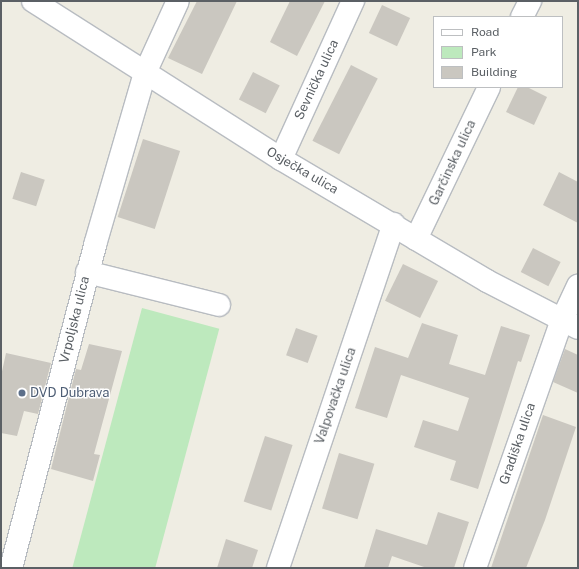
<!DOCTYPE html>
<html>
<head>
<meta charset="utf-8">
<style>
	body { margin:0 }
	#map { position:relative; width:579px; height:569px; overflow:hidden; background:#efede3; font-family:"Public Sans",sans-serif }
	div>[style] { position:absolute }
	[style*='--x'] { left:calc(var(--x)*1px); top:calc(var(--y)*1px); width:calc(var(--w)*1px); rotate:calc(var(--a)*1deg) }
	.green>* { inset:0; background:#bde9bd; transform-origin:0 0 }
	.building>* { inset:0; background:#cac7c0; transform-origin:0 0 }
	.roads { filter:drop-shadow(1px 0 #b8bcc1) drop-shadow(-1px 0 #b8bcc1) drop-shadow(0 1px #b8bcc1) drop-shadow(0 -1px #b8bcc1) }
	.minor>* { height:22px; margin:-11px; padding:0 11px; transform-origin:11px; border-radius:11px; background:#fff }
	.dots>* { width:11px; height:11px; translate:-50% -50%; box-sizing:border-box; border:2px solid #fff; border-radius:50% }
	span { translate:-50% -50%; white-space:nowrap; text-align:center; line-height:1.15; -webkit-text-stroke:3px #fff; paint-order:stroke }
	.street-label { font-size:13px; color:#5b6065 }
	.service-label { font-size:13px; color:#4e5e75 }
	.left { translate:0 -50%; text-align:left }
	.frame { position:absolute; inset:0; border:2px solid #5b6065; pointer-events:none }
	.legend { position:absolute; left:433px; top:16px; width:130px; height:72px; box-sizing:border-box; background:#fff; border:1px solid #bdbfc1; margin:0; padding:5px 7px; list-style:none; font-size:12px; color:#5b6065 }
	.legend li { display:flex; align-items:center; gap:8px; height:20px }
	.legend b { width:20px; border:1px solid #bdbfc1 }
</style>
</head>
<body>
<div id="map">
	<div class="green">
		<i style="left:142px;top:308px;width:80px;height:269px;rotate:15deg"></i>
	</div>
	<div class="building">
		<i style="clip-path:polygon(197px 1px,237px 1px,202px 74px,168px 58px)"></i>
		<i style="clip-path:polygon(290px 1px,325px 1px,297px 56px,270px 42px)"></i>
		<i style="left:382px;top:5px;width:31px;height:31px;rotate:25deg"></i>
		<i style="left:351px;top:65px;width:30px;height:85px;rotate:27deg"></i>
		<i style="left:253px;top:72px;width:30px;height:31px;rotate:27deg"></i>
		<i style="clip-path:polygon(518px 87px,527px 87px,547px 97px,534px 125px,506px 112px)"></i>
		<i style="left:143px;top:139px;width:39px;height:82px;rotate:18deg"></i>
		<i style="left:21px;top:172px;width:25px;height:28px;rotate:18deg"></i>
		<i style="clip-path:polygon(559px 172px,578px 182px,578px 223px,543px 205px)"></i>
		<i style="left:533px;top:248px;width:31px;height:27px;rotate:27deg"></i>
		<i style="left:403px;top:264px;width:39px;height:41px;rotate:26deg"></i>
		<i style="clip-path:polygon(422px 323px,458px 335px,449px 364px,485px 375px,501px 326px,530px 335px,521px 362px,518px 361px,478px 489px,450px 480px,456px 461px,414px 447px,423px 420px,458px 431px,469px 398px,401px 375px,387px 418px,355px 408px,375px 347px,408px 358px)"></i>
		<i style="left:296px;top:328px;width:23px;height:29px;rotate:20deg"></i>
		<i style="clip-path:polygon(89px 344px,122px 351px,94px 454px,100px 455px,93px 481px,51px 469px,76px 369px,81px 370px)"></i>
		<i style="clip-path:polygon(565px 349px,578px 355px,578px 393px,553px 382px)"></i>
		<i style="clip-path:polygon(6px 353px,51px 363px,38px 414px,24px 411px,17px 436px,1px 433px,1px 376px)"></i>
		<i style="clip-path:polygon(543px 415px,576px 427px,545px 520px,526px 568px,491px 568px)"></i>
		<i style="left:265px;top:436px;width:29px;height:69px;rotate:18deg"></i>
		<i style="left:339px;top:453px;width:37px;height:58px;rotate:17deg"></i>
		<i style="clip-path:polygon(438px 512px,469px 522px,454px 568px,427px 568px,392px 556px,388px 568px,364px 568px,376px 529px,427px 545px)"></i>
		<i style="clip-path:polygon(226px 539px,258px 550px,252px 568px,217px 568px)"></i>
	</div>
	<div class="roads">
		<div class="minor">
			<i style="--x:33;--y:1;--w:294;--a:32.5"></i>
			<i style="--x:281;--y:159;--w:239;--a:30.6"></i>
			<i style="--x:487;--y:281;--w:102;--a:27.3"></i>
			<i style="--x:522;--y:17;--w:18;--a:-63"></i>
			<i style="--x:281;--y:159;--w:174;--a:-65.5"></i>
			<i style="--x:416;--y:239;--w:169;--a:-64.3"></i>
			<i style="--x:87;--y:272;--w:136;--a:14"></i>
			<i style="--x:11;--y:568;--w:334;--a:-75.4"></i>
			<i style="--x:95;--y:245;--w:179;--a:-73.8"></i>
			<i style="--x:145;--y:73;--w:79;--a:-65.4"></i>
			<i style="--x:278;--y:568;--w:363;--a:-71.4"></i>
			<i style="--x:475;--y:568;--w:263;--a:-70.7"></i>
			<i style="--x:562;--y:320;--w:38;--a:-65"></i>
		</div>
	</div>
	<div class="dots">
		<i style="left:22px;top:393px;background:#5c6f8a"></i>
	</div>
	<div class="street-label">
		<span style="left:317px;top:80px;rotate:-65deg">Sevnička ulica</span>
		<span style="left:453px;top:163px;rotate:-65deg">Garčinska ulica</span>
		<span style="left:302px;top:171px;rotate:30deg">Osječka ulica</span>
		<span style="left:75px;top:320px;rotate:-76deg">Vrpoljska ulica</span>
		<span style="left:336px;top:396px;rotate:-71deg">Valpovačka ulica</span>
		<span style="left:518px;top:444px;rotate:-71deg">Gradiška ulica</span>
	</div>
	<div class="service-label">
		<span class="left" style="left:30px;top:393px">DVD Dubrava</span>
	</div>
	<div class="frame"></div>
	<ul class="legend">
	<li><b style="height:5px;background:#fff"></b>Road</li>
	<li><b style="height:11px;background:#bde9bd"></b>Park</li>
	<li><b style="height:11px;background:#cac7c0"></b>Building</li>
	</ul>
</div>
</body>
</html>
